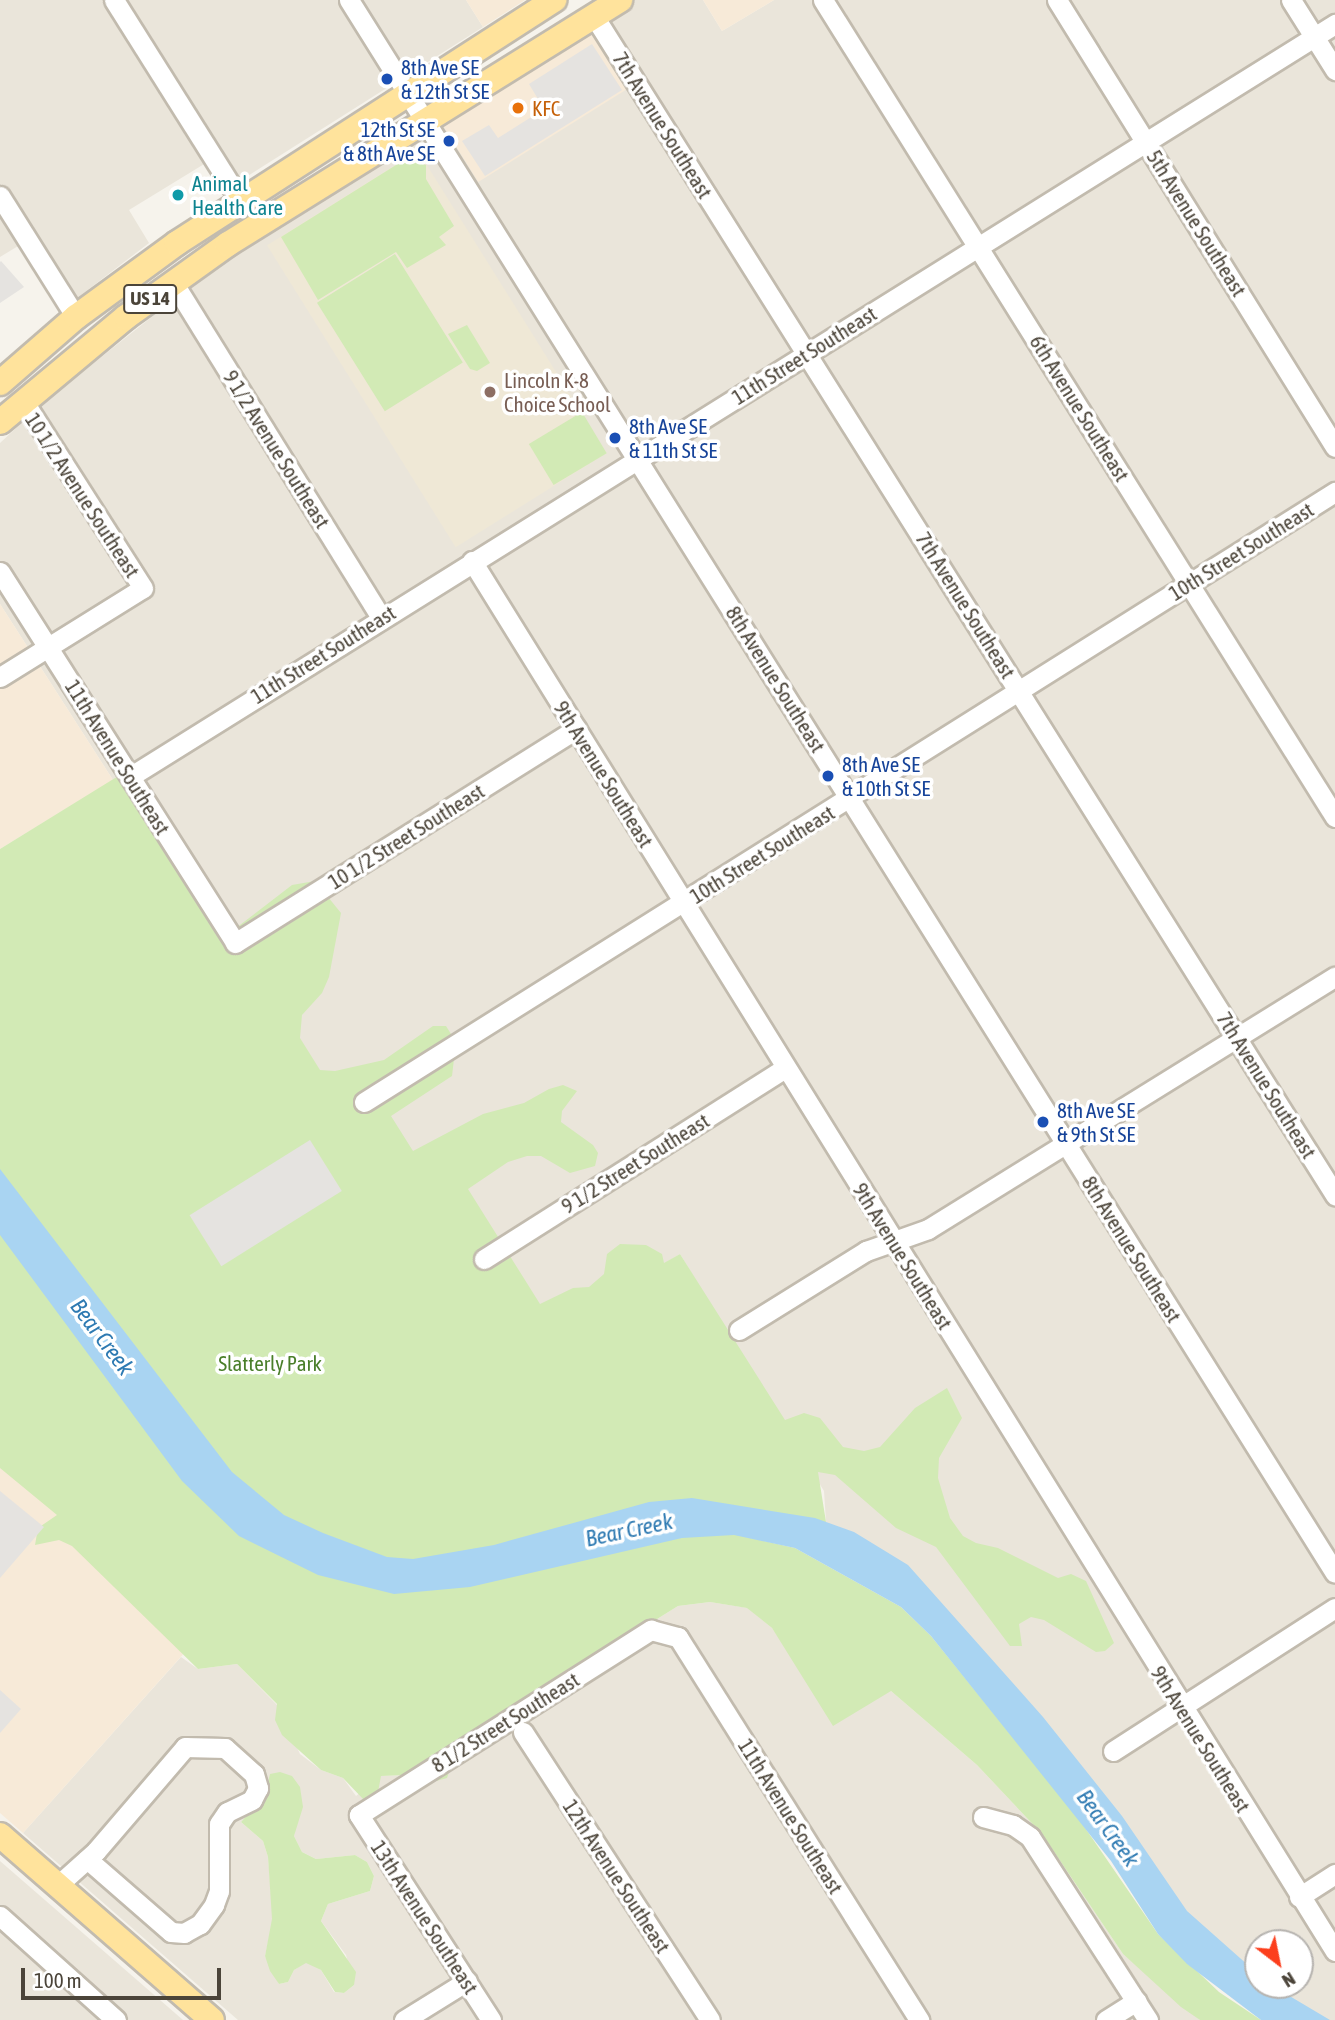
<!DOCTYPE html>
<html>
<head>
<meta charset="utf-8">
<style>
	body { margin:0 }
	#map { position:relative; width:1335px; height:2020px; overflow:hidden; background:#f6f3ec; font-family:"Asap Condensed",sans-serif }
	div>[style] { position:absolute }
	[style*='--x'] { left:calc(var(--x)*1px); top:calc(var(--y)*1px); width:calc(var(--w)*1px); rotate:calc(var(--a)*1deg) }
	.residential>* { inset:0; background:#eae5da }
	.commercial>* { inset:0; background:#f7ead8; transform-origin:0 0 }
	.education>* { inset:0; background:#efe8d6; transform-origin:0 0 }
	.green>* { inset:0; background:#d2eab5; transform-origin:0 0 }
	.parking>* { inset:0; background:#e5e3e0; transform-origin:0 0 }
	.water>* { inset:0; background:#a9d4f2 }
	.roads { filter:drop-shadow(2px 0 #c2bbae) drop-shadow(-2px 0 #c2bbae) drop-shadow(0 2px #c2bbae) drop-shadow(0 -2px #c2bbae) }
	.minor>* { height:19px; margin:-9.5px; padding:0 9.5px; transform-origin:9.5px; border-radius:9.5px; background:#fff }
	.major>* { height:24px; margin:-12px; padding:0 12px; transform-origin:12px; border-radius:12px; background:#ffe39c }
	.dots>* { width:19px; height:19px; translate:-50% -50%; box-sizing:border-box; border:4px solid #fff; border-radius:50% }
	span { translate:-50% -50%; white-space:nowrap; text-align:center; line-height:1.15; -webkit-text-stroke:7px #fff; paint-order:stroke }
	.shield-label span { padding:2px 5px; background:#fff; border:2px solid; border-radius:5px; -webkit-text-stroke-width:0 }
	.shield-label { font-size:19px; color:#4b4439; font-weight:700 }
	.transit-label { font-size:21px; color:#164399 }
	.left { translate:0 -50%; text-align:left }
	.right { translate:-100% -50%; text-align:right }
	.food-label { font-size:21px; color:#c56008 }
	.street-label { font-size:21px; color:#4b4439 }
	.culture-label { font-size:21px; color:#0d838f }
	.education-label { font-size:21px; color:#785e54 }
	.park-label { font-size:21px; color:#4a7f2a }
	.water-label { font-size:23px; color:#2e7ab2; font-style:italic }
	.north { position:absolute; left:1244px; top:1929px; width:70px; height:70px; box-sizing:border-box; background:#fff; border:2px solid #b7b4b0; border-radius:50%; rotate:148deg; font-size:19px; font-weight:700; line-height:28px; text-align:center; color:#4b4439 }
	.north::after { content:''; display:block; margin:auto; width:24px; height:32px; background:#fc3f1d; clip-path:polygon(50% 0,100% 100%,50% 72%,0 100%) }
	.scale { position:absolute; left:21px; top:1968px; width:200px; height:32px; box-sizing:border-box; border:4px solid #4b4439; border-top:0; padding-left:9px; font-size:21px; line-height:24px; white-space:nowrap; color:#4b4439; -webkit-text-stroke:5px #fff; paint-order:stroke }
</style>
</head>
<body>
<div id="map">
	<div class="residential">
		<i style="clip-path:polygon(0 0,466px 0,483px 27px,232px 186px,214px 158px,129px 210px,149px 243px,68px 305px,28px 240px,0 257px)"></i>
		<i style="clip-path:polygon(632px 0,703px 0,722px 31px,774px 0,1335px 0,1335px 2020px,1304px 2020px,1263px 1985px,1300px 1985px,1300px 1943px,1258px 1943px,1258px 1981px,1186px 1919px,908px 1578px,826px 1522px,824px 1491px,680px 1254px,556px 1330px,418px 1158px,341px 1117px,128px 771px,113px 780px,0 604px,0 443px,42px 404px,216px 266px)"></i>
		<i style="clip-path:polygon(evenodd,710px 1602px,748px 1608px,772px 1628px,793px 1658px,891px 1691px,977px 1765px,1042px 1834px,1123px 1954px,1200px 2020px,238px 2020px,23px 1833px,181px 1657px,198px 1669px,237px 1664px,277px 1705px,300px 1754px,321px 1770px,343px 1778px,356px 1796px,381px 1776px,406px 1775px,678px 1606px,710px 1602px,265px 1795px,296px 1822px,294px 1836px,302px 1852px,316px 1859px,355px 1855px,367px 1862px,374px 1876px,370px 1891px,328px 1904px,321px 1921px,346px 1955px,354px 1985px,344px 1993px,334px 1992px,321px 1970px,306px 1962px,294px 1970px,288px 1982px,279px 1984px,265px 1956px,273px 1919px,268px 1857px,263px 1841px,241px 1822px,265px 1795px)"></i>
		<i style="clip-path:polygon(0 1861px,183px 2020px,0 2020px)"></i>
	</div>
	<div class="commercial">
		<i style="clip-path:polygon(466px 0,525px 0,483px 27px)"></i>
		<i style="clip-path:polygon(703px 0,774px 0,722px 31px)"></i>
		<i style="left:590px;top:25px;width:74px;height:178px;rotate:58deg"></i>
		<i style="clip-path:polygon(0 604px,113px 780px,0 849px)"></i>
		<i style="clip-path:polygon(0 1467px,204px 1631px,23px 1833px,0 1813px)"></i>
	</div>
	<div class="education">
		<i style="left:418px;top:151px;width:356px;height:178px;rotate:58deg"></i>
	</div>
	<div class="green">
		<i style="clip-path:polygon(404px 160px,426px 165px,426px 179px,454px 226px,439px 237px,446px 245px,407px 268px,396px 252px,318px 300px,281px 237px)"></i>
		<i style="left:395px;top:254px;width:128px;height:92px;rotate:58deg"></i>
		<i style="clip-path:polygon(467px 325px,490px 363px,477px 371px,470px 369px,448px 334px)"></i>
		<i style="left:582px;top:412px;width:48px;height:62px;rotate:59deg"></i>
		<i style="clip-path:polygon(128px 770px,236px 928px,292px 885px,315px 881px,341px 913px,329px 977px,322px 993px,302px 1015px,300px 1038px,320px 1070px,335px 1071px,384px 1060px,433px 1026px,446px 1026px,456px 1042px,452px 1076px,391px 1116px,413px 1151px,483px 1114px,524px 1103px,549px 1089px,563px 1085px,577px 1091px,562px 1111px,561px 1122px,593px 1145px,598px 1153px,595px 1166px,570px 1173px,541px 1156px,527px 1156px,508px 1162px,468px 1189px,540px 1304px,573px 1288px,589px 1287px,604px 1274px,607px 1254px,620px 1244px,646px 1245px,662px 1254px,664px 1263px,680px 1254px,785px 1420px,804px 1413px,820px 1418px,843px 1447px,864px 1451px,880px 1447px,915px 1408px,947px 1388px,962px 1418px,939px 1458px,938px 1478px,950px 1518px,963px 1536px,976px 1543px,998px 1548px,1058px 1578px,1071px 1574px,1086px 1581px,1114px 1643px,1105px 1651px,1096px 1652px,1044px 1620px,1031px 1617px,1019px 1624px,1022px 1646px,1010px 1646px,936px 1547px,896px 1528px,835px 1475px,818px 1472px,826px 1522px,746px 1537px,795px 1548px,901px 1607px,931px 1636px,1079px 1819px,1158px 1934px,1219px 1992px,1261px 2020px,1200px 2020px,1181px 2007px,1123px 1954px,1042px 1834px,977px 1765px,891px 1691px,833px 1726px,772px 1628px,747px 1608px,710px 1602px,678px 1606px,445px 1751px,452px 1763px,447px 1778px,425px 1784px,406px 1775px,381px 1776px,378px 1792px,364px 1800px,343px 1778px,321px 1770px,282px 1735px,275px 1720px,277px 1704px,237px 1664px,198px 1669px,72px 1546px,59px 1540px,35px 1545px,38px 1528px,57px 1515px,0 1468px,0 849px)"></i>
		<i style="clip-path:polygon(280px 1772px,292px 1776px,300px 1787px,303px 1807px,294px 1836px,302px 1852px,316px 1859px,355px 1855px,367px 1862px,374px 1876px,370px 1891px,328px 1904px,321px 1921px,356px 1972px,354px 1985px,344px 1993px,335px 1992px,321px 1970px,306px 1963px,294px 1970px,288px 1982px,279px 1984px,270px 1971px,265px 1956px,272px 1919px,268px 1857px,263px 1841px,241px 1822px,265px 1795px,270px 1774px)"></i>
	</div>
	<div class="parking">
		<i style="clip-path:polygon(592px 44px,622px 90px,485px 176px,462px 141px,489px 125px,498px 138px,544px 109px,529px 84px)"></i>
		<i style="clip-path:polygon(1px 261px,24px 287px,0 303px,0 262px)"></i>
		<i style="left:310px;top:1140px;width:60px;height:142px;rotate:58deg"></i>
		<i style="clip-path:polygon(0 1491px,44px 1527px,0 1578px)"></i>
		<i style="clip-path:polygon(0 1690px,21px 1709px,0 1733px)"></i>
	</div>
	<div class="water">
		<i style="clip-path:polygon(0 1169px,232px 1472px,284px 1515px,323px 1533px,387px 1557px,413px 1559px,494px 1545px,649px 1502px,692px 1498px,815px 1518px,854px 1532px,908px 1565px,1043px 1717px,1122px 1816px,1187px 1911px,1258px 1974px,1258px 1985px,1271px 1985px,1330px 2020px,1261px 2020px,1187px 1964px,1158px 1934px,1111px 1861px,931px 1636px,901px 1607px,795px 1548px,734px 1535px,682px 1538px,470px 1587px,394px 1594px,318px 1575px,239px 1536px,182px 1481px,0 1235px)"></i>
	</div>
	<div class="roads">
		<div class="minor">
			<i style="--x:114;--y:0;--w:236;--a:57.8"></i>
			<i style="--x:349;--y:0;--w:1856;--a:57.92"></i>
			<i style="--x:823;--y:0;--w:964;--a:57.93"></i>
			<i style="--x:1057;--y:0;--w:526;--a:58.12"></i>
			<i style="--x:1291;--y:0;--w:83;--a:57.8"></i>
			<i style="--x:594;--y:16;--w:1393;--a:57.85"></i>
			<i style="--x:0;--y:196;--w:143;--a:57.9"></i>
			<i style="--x:173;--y:282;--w:394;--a:58.2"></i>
			<i style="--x:472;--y:561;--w:1636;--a:58.17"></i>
			<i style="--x:0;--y:572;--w:439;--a:57.6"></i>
			<i style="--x:235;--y:943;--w:403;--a:-32.1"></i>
			<i style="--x:0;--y:677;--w:168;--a:-31.9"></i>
			<i style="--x:143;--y:588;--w:221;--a:-122.6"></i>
			<i style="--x:131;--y:776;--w:1420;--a:-31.99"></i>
			<i style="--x:364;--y:1102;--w:1147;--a:-32.14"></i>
			<i style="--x:484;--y:1259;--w:356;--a:-32.4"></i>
			<i style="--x:739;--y:1330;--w:150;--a:-31.9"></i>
			<i style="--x:866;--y:1251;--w:66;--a:-19.5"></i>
			<i style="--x:928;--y:1229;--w:479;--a:-31.8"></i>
			<i style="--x:523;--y:1732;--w:343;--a:57"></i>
			<i style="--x:1113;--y:1751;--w:264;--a:-32.8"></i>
			<i style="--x:983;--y:1817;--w:31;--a:15"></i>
			<i style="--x:1013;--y:1825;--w:21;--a:35"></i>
			<i style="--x:1030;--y:1837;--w:218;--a:57.2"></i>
			<i style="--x:58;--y:1885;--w:51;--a:-41.8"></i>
			<i style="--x:96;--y:1851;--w:137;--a:-49.4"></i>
			<i style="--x:185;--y:1747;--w:40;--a:1.4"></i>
			<i style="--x:225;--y:1748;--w:39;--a:42"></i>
			<i style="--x:254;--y:1774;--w:15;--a:74"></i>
			<i style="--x:258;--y:1788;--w:13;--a:117"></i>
			<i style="--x:252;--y:1800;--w:28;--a:154"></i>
			<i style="--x:227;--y:1812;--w:14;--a:124"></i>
			<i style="--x:219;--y:1824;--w:67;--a:90"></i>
			<i style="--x:219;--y:1891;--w:15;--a:110"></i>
			<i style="--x:214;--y:1905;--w:24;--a:126"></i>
			<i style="--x:200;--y:1924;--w:18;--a:151"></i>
			<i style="--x:184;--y:1933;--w:13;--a:-176"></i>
			<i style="--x:171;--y:1932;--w:111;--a:-139"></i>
			<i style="--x:1299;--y:1897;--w:43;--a:-32.6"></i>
			<i style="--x:0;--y:1916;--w:156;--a:41.9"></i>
			<i style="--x:404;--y:2020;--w:74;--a:-31.8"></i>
			<i style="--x:491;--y:2020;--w:244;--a:-122.8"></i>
			<i style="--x:359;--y:1815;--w:346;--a:-32.4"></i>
			<i style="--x:651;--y:1630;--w:28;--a:15"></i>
			<i style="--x:678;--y:1637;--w:453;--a:57.8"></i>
			<i style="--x:1106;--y:2020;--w:36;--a:-32"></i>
		</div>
		<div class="major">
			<i style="--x:0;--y:383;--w:101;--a:-41"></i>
			<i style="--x:76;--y:317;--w:125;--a:-36.2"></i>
			<i style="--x:177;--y:243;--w:449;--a:-32.8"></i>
			<i style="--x:0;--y:422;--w:164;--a:-39.8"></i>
			<i style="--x:126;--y:317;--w:125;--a:-35.6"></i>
			<i style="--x:228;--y:244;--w:462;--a:-31.9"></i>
			<i style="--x:0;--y:1835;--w:281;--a:41.1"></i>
		</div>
	</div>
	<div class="dots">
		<i style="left:387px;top:79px;background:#1a4fb4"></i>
		<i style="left:518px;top:108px;background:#e8710a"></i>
		<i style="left:449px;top:141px;background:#1a4fb4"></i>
		<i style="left:178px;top:195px;background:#0f9aa8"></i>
		<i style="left:490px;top:392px;background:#8d6e63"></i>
		<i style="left:615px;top:438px;background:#1a4fb4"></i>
		<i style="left:828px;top:776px;background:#1a4fb4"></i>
		<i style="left:1043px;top:1122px;background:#1a4fb4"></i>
	</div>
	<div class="shield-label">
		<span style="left:150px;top:299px">US 14</span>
	</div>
	<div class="transit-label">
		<span class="left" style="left:401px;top:79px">8th Ave SE<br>&amp; 12th St SE</span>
		<span class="right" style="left:435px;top:141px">12th St SE<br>&amp; 8th Ave SE</span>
		<span class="left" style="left:629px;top:438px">8th Ave SE<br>&amp; 11th St SE</span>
		<span class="left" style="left:842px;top:776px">8th Ave SE<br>&amp; 10th St SE</span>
		<span class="left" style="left:1057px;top:1122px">8th Ave SE<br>&amp; 9th St SE</span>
	</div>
	<div class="food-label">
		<span class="left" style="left:532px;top:108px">KFC</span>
	</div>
	<div class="street-label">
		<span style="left:663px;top:125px;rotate:58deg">7th Avenue Southeast</span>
		<span style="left:1197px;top:223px;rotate:58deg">5th Avenue Southeast</span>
		<span style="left:804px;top:355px;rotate:-32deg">11th Street Southeast</span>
		<span style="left:1080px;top:408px;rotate:58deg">6th Avenue Southeast</span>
		<span style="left:277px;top:449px;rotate:58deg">9 1/2 Avenue Southeast</span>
		<span style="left:83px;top:495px;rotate:57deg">10 1/2 Avenue Southeast</span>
		<span style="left:1241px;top:551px;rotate:-32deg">10th Street Southeast</span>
		<span style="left:966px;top:605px;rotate:58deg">7th Avenue Southeast</span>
		<span style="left:323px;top:654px;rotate:-32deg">11th Street Southeast</span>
		<span style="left:776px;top:679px;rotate:58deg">8th Avenue Southeast</span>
		<span style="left:118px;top:757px;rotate:58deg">11th Avenue Southeast</span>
		<span style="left:604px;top:774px;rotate:58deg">9th Avenue Southeast</span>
		<span style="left:406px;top:836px;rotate:-32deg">10 1/2 Street Southeast</span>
		<span style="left:762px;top:854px;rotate:-32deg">10th Street Southeast</span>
		<span style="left:1267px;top:1085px;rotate:58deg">7th Avenue Southeast</span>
		<span style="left:635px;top:1163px;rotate:-32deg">9 1/2 Street Southeast</span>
		<span style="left:1132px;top:1249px;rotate:58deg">8th Avenue Southeast</span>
		<span style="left:903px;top:1256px;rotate:58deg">9th Avenue Southeast</span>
		<span style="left:505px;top:1722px;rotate:-32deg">8 1/2 Street Southeast</span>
		<span style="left:1201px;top:1739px;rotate:58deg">9th Avenue Southeast</span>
		<span style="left:791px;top:1816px;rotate:58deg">11th Avenue Southeast</span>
		<span style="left:617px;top:1876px;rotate:57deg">12th Avenue Southeast</span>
		<span style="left:425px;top:1917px;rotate:57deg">13th Avenue Southeast</span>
	</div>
	<div class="culture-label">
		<span class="left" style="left:192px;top:195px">Animal<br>Health Care</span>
	</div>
	<div class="education-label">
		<span class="left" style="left:504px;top:392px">Lincoln K-8<br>Choice School</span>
	</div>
	<div class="park-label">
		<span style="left:270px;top:1363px">Slatterly Park</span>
	</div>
	<div class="water-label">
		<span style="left:102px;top:1337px;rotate:53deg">Bear Creek</span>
		<span style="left:629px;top:1530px;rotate:-12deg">Bear Creek</span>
		<span style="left:1108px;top:1828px;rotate:54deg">Bear Creek</span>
	</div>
	<div class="north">N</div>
	<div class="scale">100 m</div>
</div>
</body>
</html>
